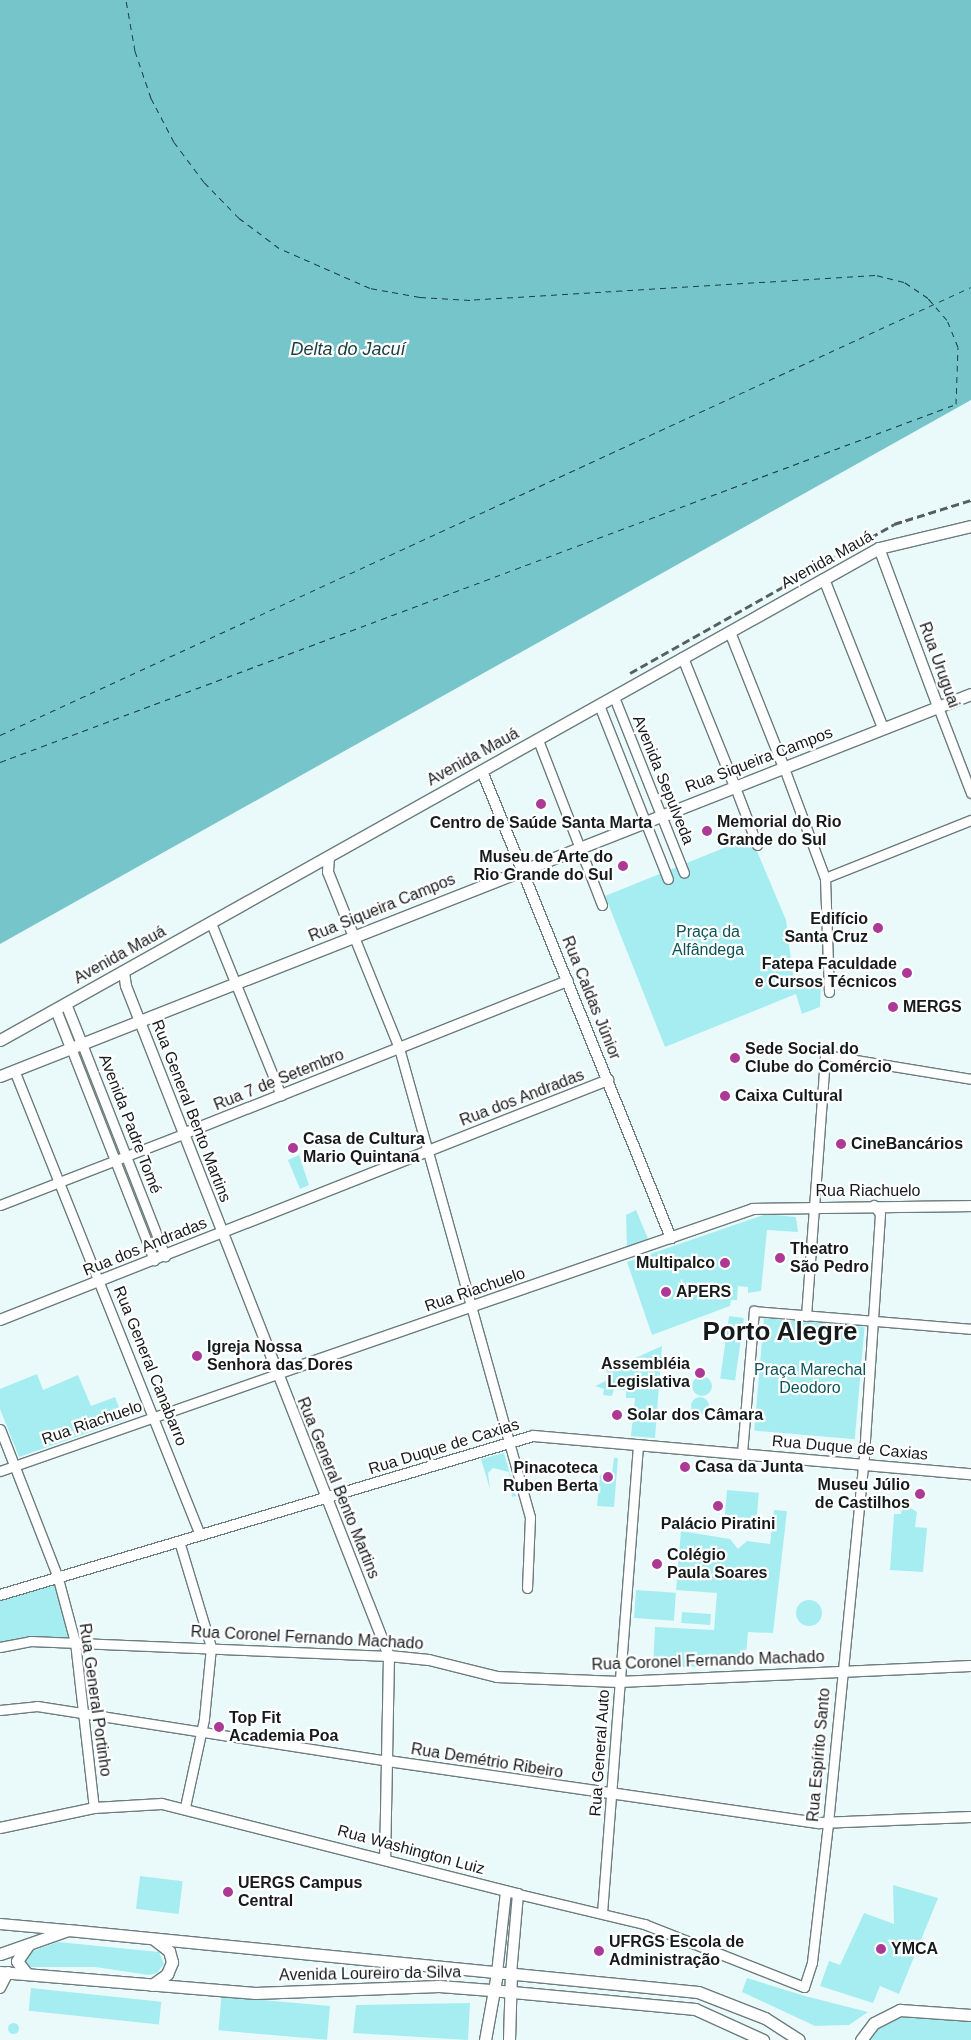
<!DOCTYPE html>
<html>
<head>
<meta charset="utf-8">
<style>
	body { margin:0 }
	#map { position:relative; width:971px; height:2040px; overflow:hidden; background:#eafafb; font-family:Arial,sans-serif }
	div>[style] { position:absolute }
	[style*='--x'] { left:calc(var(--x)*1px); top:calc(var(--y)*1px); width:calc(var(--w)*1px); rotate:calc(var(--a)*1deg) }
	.green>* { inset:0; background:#a6edf2; transform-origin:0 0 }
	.round { border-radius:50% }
	.water>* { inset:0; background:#76c5ca }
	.ferry>* { height:1px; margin-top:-0.5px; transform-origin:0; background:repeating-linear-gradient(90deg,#193f42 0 6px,transparent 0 11px) }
	.roads { filter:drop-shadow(1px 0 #6d7c7d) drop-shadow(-1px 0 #6d7c7d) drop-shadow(0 1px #6d7c7d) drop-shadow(0 -1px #6d7c7d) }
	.minor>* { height:9px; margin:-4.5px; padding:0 4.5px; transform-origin:4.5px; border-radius:4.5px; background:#fff }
	.tertiary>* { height:10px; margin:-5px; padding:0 5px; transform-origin:5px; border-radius:5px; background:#fff }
	.secondary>* { height:11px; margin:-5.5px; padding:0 5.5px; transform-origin:5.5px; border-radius:5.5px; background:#fff }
	.rail>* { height:2.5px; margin-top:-1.25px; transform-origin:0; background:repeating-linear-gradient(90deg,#565f5f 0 8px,transparent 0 12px) }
	.dots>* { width:14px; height:14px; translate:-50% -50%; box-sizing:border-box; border:2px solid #fff; border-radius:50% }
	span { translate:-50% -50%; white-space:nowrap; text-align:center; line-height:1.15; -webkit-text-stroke:4.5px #fff; paint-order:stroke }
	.street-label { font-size:16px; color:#151b1b }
	.poi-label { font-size:16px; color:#151b1b; font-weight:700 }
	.left { translate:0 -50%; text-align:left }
	.right { translate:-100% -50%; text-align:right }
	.park-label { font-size:16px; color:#0b5357 }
	.water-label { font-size:18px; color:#193f42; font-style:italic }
	.town-label { font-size:26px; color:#151b1b; font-weight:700 }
</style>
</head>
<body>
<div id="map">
	<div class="green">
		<i style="clip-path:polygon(751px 837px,786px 920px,794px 984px,821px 984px,820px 1007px,802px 1014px,796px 994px,665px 1047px,605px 896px)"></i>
		<i style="clip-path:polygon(299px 1155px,309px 1185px,300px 1189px,288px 1160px)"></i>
		<i style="clip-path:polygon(636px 1210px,649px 1241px,627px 1247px,626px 1215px)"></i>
		<i style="clip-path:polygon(766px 1214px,796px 1217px,798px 1232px,767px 1230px,761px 1291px,748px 1293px,748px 1287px,738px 1286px,737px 1300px,731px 1300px,730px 1306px,652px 1335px,627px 1262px)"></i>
		<i style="left:729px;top:1316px;width:15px;height:63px;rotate:8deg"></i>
		<i style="left:764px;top:1318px;width:101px;height:113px;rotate:5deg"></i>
		<i style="clip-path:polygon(662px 1346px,655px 1438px,631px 1436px,635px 1398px,626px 1398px,626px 1390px,614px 1389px,612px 1396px,603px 1395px,604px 1389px,595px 1386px,610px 1379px,606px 1371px)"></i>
		<i style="clip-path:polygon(37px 1374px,43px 1390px,78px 1375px,91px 1406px,115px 1397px,124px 1420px,19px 1457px,0 1409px,0 1389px)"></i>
		<i class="round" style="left:692px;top:1376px;width:20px;height:20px"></i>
		<i class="round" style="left:691px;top:1397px;width:18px;height:18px"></i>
		<i style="clip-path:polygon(504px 1453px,516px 1496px,512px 1497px,509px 1472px,493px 1468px,488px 1473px,490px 1489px,481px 1459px)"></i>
		<i style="clip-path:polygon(614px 1458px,618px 1458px,614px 1507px,597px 1506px,600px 1475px,612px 1473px)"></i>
		<i style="left:727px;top:1490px;width:32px;height:31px;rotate:5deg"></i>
		<i style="clip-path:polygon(902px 1503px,917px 1512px,915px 1527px,927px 1528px,923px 1572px,890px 1570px,894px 1514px,901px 1514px)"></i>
		<i style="clip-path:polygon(774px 1510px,787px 1511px,773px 1633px,748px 1632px,745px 1665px,653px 1668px,655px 1627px,714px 1630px,717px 1593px,676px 1590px,681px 1531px,730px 1539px,738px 1549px,747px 1541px,770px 1544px)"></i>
		<i class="round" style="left:677.5px;top:1516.5px;width:11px;height:11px"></i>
		<i style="clip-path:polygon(55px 1579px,71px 1639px,0 1643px,0 1599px)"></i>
		<i style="left:636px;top:1590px;width:40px;height:28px;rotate:4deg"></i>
		<i class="round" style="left:796px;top:1600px;width:26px;height:26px"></i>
		<i style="left:682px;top:1612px;width:29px;height:11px;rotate:4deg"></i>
		<i style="left:140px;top:1876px;width:43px;height:33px;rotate:7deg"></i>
		<i style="clip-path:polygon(893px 1885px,938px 1898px,899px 1994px,880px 1986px,873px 2003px,820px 1986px,829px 1961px,840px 1965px,864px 1913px,894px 1924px)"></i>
		<i style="clip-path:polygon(58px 1942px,159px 1952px,164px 1964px,157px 1973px,149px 1975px,95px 1967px,26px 1967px,22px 1959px,27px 1953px)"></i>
		<i style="clip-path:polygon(747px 1978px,805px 1996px,868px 2012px,849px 2025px,815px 2026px,742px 1992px)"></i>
		<i style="left:31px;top:1988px;width:131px;height:23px;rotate:6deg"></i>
		<i style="clip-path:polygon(470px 2003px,468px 2040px,353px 2033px,356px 2005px)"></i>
		<i style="left:330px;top:2006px;width:34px;height:109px;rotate:95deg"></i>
		<i style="clip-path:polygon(908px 2013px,971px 2018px,971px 2040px,865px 2040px,876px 2027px)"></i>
		<i class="round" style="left:7.5px;top:2022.5px;width:11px;height:11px"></i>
	</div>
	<div class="water">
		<i style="clip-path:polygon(0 0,971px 0,971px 400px,0 944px)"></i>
	</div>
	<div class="ferry">
		<i style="--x:0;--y:735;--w:1069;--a:-24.77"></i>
		<i style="--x:0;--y:762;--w:1021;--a:-20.53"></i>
		<i style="--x:956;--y:404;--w:57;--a:-88"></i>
		<i style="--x:958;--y:347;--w:29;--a:-112"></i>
		<i style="--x:947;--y:320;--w:29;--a:-131"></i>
		<i style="--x:928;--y:298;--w:29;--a:-146"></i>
		<i style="--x:904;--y:282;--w:30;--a:-166"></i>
		<i style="--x:875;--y:275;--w:406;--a:176.5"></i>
		<i style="--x:470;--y:300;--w:50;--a:-176.6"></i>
		<i style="--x:420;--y:297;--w:51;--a:-169.8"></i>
		<i style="--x:370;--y:288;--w:99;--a:-156.3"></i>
		<i style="--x:279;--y:248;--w:50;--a:-143.1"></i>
		<i style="--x:239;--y:218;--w:50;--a:-134.2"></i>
		<i style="--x:204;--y:182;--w:50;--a:-126.9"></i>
		<i style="--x:174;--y:142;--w:50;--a:-117.6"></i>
		<i style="--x:151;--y:98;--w:50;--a:-108.8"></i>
		<i style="--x:135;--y:51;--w:52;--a:-100"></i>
	</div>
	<div class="roads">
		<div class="minor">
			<i style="--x:614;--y:697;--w:189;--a:68.3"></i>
			<i style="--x:599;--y:705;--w:187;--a:68.4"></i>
			<i style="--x:938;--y:707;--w:92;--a:69"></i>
			<i style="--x:538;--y:740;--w:177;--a:68.8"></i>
			<i style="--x:784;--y:768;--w:117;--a:69.6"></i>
			<i style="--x:825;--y:878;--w:114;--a:88"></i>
			<i style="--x:735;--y:787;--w:62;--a:69.2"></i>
			<i style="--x:825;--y:878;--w:157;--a:-21.7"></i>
			<i style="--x:211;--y:923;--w:186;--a:67.9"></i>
			<i style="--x:354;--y:937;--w:120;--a:67.9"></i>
			<i style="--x:399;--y:1048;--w:487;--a:74.4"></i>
			<i style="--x:530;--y:1517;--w:71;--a:92.4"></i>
			<i style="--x:82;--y:1044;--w:228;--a:68.6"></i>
			<i style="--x:71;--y:1048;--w:228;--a:68.6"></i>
			<i style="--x:14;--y:1070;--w:501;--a:68.2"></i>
			<i style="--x:0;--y:1205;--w:196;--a:-21.2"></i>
			<i style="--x:806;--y:1316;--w:262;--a:-85.8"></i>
			<i style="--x:825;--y:1055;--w:148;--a:9.3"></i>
			<i style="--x:0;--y:1429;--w:157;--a:68.7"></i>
			<i style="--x:57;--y:1575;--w:69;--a:75"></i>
			<i style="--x:75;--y:1642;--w:167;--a:83.5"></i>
			<i style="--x:742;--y:1453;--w:143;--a:-85.2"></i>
			<i style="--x:754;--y:1311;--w:218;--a:4.7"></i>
			<i style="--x:0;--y:1471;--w:293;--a:-19.3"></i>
			<i style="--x:179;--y:1541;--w:111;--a:73.2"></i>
			<i style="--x:211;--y:1647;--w:72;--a:95.6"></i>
			<i style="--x:204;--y:1719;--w:90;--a:102.2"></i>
			<i style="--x:0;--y:1647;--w:31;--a:-11"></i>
			<i style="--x:30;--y:1641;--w:359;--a:2.4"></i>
			<i style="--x:0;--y:1710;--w:37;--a:-6"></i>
			<i style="--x:37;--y:1706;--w:355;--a:8.9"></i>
			<i style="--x:518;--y:1894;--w:130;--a:13.4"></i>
			<i style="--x:644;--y:1924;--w:172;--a:21.5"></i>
			<i style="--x:804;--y:1987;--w:26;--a:-72"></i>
			<i style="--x:812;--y:1962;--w:140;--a:-83.4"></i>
			<i style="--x:828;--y:1823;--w:370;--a:-84.4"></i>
			<i style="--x:864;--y:1455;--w:242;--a:-86.2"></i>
			<i style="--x:880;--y:1214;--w:11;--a:-124"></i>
			<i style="--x:602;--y:1913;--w:470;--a:-85.6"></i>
		</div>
		<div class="tertiary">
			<i style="--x:879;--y:548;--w:170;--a:69.6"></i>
			<i style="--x:824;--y:579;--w:160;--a:68.4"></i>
			<i style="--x:730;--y:632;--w:146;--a:68.3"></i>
			<i style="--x:683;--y:658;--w:139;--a:68"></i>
			<i style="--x:482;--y:771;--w:504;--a:67.97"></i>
			<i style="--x:329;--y:857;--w:15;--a:94"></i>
			<i style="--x:328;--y:872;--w:70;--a:68.2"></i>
			<i style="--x:124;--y:972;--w:14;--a:82"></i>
			<i style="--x:126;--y:986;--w:720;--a:68.57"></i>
			<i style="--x:389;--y:1656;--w:204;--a:91.1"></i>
			<i style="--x:66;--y:1004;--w:43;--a:68.2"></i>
			<i style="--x:56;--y:1010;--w:41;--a:68.5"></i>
			<i style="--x:183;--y:1134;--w:414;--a:-21.7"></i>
			<i style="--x:0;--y:1320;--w:654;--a:-21.54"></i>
			<i style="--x:277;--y:1374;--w:504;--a:-19.12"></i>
			<i style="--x:753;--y:1209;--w:218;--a:-0.8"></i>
			<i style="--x:0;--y:1595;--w:556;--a:-16.61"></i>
			<i style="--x:533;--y:1436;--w:440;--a:5"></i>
			<i style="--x:389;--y:1656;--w:40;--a:5.7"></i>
			<i style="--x:429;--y:1660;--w:70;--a:14"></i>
			<i style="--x:497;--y:1677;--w:122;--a:2.3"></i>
			<i style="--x:619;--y:1682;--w:352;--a:-2.6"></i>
			<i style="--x:388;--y:1761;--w:436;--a:8.2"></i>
			<i style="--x:820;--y:1823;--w:151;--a:-2.3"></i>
			<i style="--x:0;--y:1828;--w:96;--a:-12"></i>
			<i style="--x:94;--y:1808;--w:68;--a:-3.4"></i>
			<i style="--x:162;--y:1804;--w:367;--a:14.2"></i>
			<i style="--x:518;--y:1894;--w:80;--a:95"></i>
			<i style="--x:0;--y:1924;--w:67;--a:5.1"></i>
			<i style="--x:497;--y:1973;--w:82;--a:-83.7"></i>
			<i style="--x:0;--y:1988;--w:18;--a:-63"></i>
		</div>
		<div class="secondary">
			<i style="--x:0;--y:1040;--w:1007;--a:-29.24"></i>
			<i style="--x:879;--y:548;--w:95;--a:-13.4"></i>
			<i style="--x:0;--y:1076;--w:1043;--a:-21.48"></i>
			<i style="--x:0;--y:1954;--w:72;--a:-19.4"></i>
			<i style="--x:68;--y:1930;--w:633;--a:5.62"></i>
			<i style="--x:698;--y:1992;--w:72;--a:21.2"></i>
			<i style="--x:765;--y:2018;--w:40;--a:32.9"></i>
			<i style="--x:0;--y:1972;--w:256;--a:4.7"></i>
			<i style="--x:255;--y:1993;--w:184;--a:-2.2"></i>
			<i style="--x:439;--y:1986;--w:52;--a:4.4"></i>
			<i style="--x:491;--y:1990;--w:205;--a:5.3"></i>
			<i style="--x:695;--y:2009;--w:75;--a:24.5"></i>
			<i style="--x:27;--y:1974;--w:16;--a:-128"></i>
			<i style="--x:17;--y:1961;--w:19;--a:-55"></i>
			<i style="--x:152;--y:1985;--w:19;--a:-36"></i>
			<i style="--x:167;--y:1974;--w:13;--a:-67"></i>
			<i style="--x:172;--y:1962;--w:11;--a:-105"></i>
			<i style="--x:169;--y:1951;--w:18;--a:-142"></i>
			<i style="--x:485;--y:2040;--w:68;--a:-79.8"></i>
			<i style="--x:509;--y:2040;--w:66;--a:-88.3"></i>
			<i style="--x:861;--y:2040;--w:21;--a:-53"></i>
			<i style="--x:874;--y:2023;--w:29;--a:-27"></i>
			<i style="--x:900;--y:2010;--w:71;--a:4"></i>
		</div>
	</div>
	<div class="rail">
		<i style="--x:630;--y:673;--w:303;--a:-29.4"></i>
		<i style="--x:894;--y:524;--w:81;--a:-17.3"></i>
	</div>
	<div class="dots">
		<i style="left:541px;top:804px;background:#ac3a95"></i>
		<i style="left:707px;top:831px;background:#ac3a95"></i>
		<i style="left:623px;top:866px;background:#ac3a95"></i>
		<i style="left:878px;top:928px;background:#ac3a95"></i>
		<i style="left:907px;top:973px;background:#ac3a95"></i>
		<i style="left:893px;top:1007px;background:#ac3a95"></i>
		<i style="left:735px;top:1058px;background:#ac3a95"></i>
		<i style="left:725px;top:1096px;background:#ac3a95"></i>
		<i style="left:841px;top:1144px;background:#ac3a95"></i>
		<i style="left:293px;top:1148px;background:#ac3a95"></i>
		<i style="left:780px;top:1258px;background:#ac3a95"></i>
		<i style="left:725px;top:1263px;background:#ac3a95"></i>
		<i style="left:666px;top:1292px;background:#ac3a95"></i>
		<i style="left:197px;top:1356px;background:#ac3a95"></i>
		<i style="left:700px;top:1373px;background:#ac3a95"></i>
		<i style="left:617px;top:1415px;background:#ac3a95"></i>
		<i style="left:685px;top:1467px;background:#ac3a95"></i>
		<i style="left:608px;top:1477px;background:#ac3a95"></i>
		<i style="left:920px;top:1494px;background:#ac3a95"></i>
		<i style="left:718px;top:1506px;background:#ac3a95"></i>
		<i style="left:657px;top:1564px;background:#ac3a95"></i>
		<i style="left:219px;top:1727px;background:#ac3a95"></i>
		<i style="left:228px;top:1892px;background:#ac3a95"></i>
		<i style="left:881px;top:1949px;background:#ac3a95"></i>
		<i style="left:599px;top:1951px;background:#ac3a95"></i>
	</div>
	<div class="street-label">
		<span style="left:827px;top:560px;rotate:-29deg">Avenida Mauá</span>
		<span style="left:939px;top:665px;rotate:70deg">Rua Uruguai</span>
		<span style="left:473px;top:757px;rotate:-29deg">Avenida Mauá</span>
		<span style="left:759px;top:760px;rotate:-21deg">Rua Siqueira Campos</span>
		<span style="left:663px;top:780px;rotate:68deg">Avenida Sepulveda</span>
		<span style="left:382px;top:908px;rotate:-22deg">Rua Siqueira Campos</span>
		<span style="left:120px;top:955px;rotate:-29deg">Avenida Mauá</span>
		<span style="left:591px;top:998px;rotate:68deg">Rua Caldas Júnior</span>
		<span style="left:279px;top:1080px;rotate:-22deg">Rua 7 de Setembro</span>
		<span style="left:522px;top:1098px;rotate:-21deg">Rua dos Andradas</span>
		<span style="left:191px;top:1111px;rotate:69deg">Rua General Bento Martins</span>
		<span style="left:130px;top:1124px;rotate:69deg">Avenida Padre Tomé</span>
		<span style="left:868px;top:1191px">Rua Riachuelo</span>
		<span style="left:145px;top:1247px;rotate:-22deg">Rua dos Andradas</span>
		<span style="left:475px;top:1290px;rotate:-19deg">Rua Riachuelo</span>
		<span style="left:150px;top:1366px;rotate:68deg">Rua General Canabarro</span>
		<span style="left:92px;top:1423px;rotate:-19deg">Rua Riachuelo</span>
		<span style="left:444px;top:1447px;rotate:-17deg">Rua Duque de Caxias</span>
		<span style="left:850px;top:1448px;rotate:5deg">Rua Duque de Caxias</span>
		<span style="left:338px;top:1488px;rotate:68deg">Rua General Bento Martins</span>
		<span style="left:307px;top:1638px;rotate:3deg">Rua Coronel Fernando Machado</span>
		<span style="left:708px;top:1661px;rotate:-2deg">Rua Coronel Fernando Machado</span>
		<span style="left:95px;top:1700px;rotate:82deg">Rua General Portinho</span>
		<span style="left:600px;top:1753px;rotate:-86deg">Rua General Auto</span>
		<span style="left:819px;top:1755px;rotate:-85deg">Rua Espírito Santo</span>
		<span style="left:487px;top:1761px;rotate:9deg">Rua Demétrio Ribeiro</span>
		<span style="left:411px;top:1850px;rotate:15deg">Rua Washington Luiz</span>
		<span style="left:370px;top:1974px;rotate:-1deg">Avenida Loureiro da Silva</span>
	</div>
	<div class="poi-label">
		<span class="left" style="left:717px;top:831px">Memorial do Rio<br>Grande do Sul</span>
		<span style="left:541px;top:823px">Centro de Saúde Santa Marta</span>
		<span class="right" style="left:613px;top:866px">Museu de Arte do<br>Rio Grande do Sul</span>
		<span class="right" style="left:868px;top:928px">Edifício<br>Santa Cruz</span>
		<span class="right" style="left:897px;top:973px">Fatepa Faculdade<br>e Cursos Técnicos</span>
		<span class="left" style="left:903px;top:1007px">MERGS</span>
		<span class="left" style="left:745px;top:1058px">Sede Social do<br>Clube do Comércio</span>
		<span class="left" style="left:735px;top:1096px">Caixa Cultural</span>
		<span class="left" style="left:303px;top:1148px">Casa de Cultura<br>Mario Quintana</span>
		<span class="left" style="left:851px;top:1144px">CineBancários</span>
		<span class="left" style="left:790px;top:1258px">Theatro<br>São Pedro</span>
		<span class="right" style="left:715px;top:1263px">Multipalco</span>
		<span class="left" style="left:676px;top:1292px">APERS</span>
		<span class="left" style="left:207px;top:1356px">Igreja Nossa<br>Senhora das Dores</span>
		<span class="right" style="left:690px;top:1373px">Assembléia<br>Legislativa</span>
		<span class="left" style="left:627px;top:1415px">Solar dos Câmara</span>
		<span class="left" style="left:695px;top:1467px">Casa da Junta</span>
		<span class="right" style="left:598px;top:1477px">Pinacoteca<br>Ruben Berta</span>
		<span class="right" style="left:910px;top:1494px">Museu Júlio<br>de Castilhos</span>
		<span style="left:718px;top:1524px">Palácio Piratini</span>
		<span class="left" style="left:667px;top:1564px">Colégio<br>Paula Soares</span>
		<span class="left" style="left:229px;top:1727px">Top Fit<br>Academia Poa</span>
		<span class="left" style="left:238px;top:1892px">UERGS Campus<br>Central</span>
		<span class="left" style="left:609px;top:1951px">UFRGS Escola de<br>Administração</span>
		<span class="left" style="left:891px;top:1949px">YMCA</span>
	</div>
	<div class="park-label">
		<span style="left:708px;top:941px">Praça da<br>Alfândega</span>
		<span style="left:810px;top:1379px">Praça Marechal<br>Deodoro</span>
	</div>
	<div class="water-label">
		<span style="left:348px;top:349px">Delta do Jacuí</span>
	</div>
	<div class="town-label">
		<span style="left:780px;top:1332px">Porto Alegre</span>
	</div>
</div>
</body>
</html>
